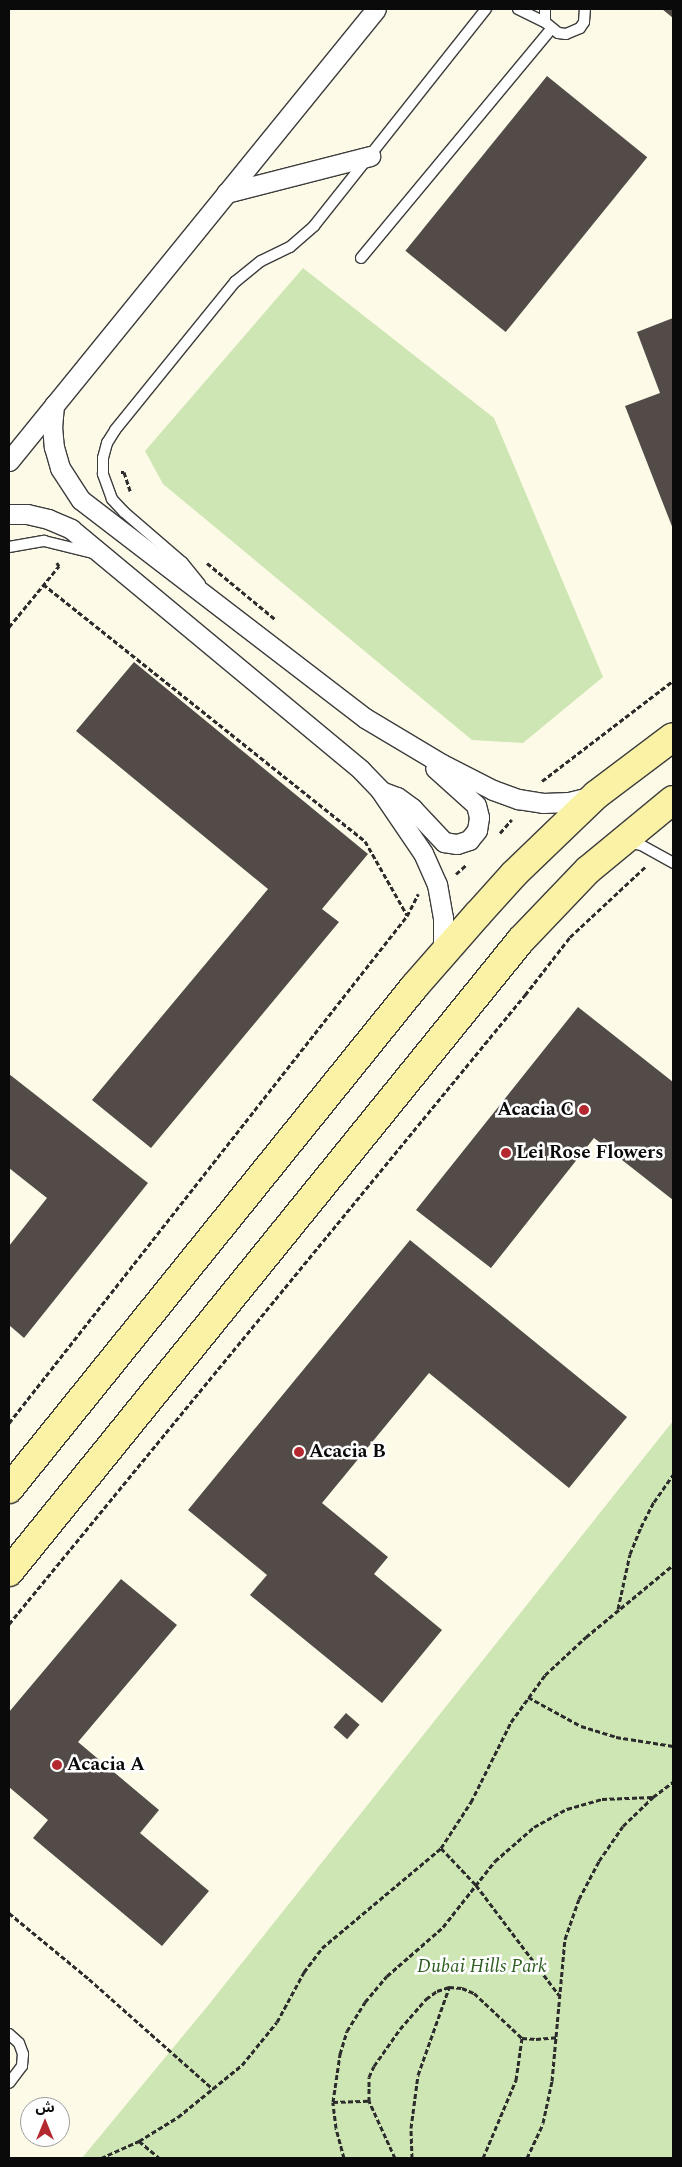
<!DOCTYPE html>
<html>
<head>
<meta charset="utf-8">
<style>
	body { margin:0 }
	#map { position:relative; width:682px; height:2167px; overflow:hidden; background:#fefae8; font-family:Spectral,"Noto Sans Arabic",serif }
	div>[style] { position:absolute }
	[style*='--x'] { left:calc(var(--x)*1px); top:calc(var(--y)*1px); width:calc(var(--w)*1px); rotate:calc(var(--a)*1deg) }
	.green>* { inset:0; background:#cee6b4 }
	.building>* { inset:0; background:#524b47; transform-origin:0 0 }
	.path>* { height:3px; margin-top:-1.5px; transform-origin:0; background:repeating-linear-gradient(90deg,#2c2c2c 0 5px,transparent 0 7.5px) }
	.roads { filter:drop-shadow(1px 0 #3d3d3d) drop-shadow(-1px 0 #3d3d3d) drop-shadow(0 1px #3d3d3d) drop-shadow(0 -1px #3d3d3d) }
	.lane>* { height:10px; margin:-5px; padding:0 5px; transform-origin:5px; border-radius:5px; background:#fff }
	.street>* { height:19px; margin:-9.5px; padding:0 9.5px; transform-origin:9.5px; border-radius:9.5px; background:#fff }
	.secondary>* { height:28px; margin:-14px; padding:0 14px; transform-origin:14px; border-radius:14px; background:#fcf2a5 }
	.dots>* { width:14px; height:14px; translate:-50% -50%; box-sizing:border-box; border:2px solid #fff; border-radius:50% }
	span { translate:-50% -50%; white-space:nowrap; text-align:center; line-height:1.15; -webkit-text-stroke:5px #fff; paint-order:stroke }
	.poi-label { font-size:19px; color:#0a0a0a; font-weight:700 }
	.right { translate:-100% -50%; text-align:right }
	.left { translate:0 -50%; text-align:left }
	.park-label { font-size:19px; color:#2c5e1e; font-style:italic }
	.frame { position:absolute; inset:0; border:10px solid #0a0a0a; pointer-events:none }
	.north { position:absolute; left:20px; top:2097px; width:50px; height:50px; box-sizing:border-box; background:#fff; border:1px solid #9d9d9d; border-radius:50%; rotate:0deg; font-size:14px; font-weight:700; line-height:20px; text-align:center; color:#0a0a0a }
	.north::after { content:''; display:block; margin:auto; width:18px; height:22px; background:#b4282f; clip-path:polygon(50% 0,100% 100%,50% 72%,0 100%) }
</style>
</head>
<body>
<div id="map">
	<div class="green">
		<i style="clip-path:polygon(303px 268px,494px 418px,603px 677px,523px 743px,472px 740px,163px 484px,145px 451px)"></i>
		<i style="clip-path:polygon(673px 1421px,673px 2158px,82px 2158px,206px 2008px)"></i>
	</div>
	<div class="building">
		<i style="clip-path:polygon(662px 9px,673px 9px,673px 18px)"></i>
		<i style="left:547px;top:76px;width:129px;height:225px;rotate:39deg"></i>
		<i style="clip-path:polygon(673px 318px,673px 529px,625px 406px,660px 393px,637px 332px)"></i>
		<i style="clip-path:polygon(134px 662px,368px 854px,322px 909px,339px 922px,151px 1148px,92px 1100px,268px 889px,76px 731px)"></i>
		<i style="clip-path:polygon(578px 1007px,673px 1082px,673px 1200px,594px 1138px,491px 1268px,416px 1210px)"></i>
		<i style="clip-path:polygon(9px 1074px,148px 1183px,24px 1338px,9px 1325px,9px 1246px,47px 1198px,9px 1168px)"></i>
		<i style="clip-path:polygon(410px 1240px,627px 1417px,569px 1488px,429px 1373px,322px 1503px,388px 1557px,374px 1574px,442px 1630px,382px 1703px,250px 1595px,267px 1575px,188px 1510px)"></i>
		<i style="clip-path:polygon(121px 1579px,177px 1625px,78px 1742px,159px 1810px,140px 1833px,209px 1891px,162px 1946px,33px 1838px,48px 1820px,9px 1787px,9px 1712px)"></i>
		<i style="left:346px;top:1713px;width:18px;height:19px;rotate:41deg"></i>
	</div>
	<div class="path">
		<i style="--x:121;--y:472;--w:3;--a:0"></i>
		<i style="--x:124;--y:472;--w:20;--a:72"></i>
		<i style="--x:207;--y:563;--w:88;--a:39.5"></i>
		<i style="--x:43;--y:584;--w:412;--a:38.6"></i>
		<i style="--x:365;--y:841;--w:85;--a:60.4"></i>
		<i style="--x:9;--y:627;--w:79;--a:-50.7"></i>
		<i style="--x:59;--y:566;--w:4;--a:-124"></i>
		<i style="--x:542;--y:781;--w:165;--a:-37.4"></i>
		<i style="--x:500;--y:833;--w:18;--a:-49"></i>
		<i style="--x:456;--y:874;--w:13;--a:-42"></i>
		<i style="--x:9;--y:1423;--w:645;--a:-51.87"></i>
		<i style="--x:407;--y:916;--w:25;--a:-63"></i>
		<i style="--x:618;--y:1609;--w:56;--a:-77.7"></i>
		<i style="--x:630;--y:1554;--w:29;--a:-68"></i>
		<i style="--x:641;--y:1527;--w:28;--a:-63"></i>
		<i style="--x:654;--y:1502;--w:33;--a:-55"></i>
		<i style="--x:9;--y:1624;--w:814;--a:-50.64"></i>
		<i style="--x:525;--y:995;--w:73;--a:-52.2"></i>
		<i style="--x:570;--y:937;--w:103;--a:-43"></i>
		<i style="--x:528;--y:1697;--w:60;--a:28.7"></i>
		<i style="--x:581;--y:1726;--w:37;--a:17"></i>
		<i style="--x:616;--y:1737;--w:58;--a:9"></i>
		<i style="--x:441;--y:1848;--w:51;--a:46.6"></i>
		<i style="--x:476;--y:1885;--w:138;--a:53"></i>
		<i style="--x:9;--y:1913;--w:104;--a:39.5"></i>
		<i style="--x:89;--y:1979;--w:166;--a:41.6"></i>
		<i style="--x:333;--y:2102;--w:36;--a:-2"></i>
		<i style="--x:139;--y:2141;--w:26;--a:40"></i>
		<i style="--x:101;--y:2158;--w:42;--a:-24.1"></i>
		<i style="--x:139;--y:2141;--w:46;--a:-31.6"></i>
		<i style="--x:178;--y:2117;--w:82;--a:-39.1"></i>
		<i style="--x:242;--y:2065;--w:55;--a:-50.9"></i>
		<i style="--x:277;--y:2022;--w:57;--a:-61.6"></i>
		<i style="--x:304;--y:1972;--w:30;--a:-53"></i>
		<i style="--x:322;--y:1948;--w:155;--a:-40"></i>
		<i style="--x:441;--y:1848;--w:55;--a:-56.9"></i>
		<i style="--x:471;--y:1802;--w:89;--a:-63.4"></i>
		<i style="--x:511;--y:1722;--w:58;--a:-54.1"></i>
		<i style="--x:545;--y:1675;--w:56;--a:-42.8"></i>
		<i style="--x:586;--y:1637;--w:113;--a:-39.6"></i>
		<i style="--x:344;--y:2158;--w:31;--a:-105"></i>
		<i style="--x:336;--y:2128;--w:26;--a:-97"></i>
		<i style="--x:333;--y:2102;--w:49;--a:-81.7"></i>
		<i style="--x:340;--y:2054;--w:24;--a:-73"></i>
		<i style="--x:347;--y:2031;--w:34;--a:-58"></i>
		<i style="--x:365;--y:2002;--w:34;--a:-50"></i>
		<i style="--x:387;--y:1976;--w:74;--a:-41.2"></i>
		<i style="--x:443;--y:1927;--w:84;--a:-51.8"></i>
		<i style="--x:495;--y:1861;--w:52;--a:-41.1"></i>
		<i style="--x:534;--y:1827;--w:38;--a:-29"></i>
		<i style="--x:567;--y:1809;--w:36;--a:-16"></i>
		<i style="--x:602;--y:1799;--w:51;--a:-2.2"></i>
		<i style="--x:395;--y:2158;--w:63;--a:-114.5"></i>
		<i style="--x:369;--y:2101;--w:24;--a:-90"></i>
		<i style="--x:369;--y:2077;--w:12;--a:-66"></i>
		<i style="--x:374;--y:2066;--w:45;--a:-54.9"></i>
		<i style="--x:400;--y:2029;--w:40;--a:-49"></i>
		<i style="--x:426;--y:1999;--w:14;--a:-36"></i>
		<i style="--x:437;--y:1991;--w:13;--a:-18"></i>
		<i style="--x:449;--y:1987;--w:13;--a:4"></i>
		<i style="--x:462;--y:1988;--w:13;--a:23"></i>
		<i style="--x:474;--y:1993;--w:66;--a:43.2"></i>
		<i style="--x:522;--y:2038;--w:14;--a:4"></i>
		<i style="--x:536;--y:2039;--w:21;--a:-5"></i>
		<i style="--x:412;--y:2158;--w:30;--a:-92"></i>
		<i style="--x:411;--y:2128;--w:53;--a:-82.5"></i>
		<i style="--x:418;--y:2075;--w:92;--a:-70.4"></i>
		<i style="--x:483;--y:2158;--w:85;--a:-67.1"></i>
		<i style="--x:516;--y:2080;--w:42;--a:-81.9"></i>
		<i style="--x:527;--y:2158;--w:38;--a:-65"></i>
		<i style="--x:543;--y:2123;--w:43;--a:-77.9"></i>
		<i style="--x:552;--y:2081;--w:143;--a:-84.8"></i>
		<i style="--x:565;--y:1939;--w:42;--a:-70.7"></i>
		<i style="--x:579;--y:1899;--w:43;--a:-62.2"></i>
		<i style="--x:599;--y:1861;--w:42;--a:-55.6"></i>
		<i style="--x:623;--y:1826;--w:42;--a:-44"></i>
		<i style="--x:653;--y:1797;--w:25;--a:-37"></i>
	</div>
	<div class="roads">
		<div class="lane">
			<i style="--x:518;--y:9;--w:30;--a:26"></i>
			<i style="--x:545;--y:9;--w:13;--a:90"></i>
			<i style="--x:545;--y:22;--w:17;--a:40"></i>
			<i style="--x:558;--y:33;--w:8;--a:7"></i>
			<i style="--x:566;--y:34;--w:15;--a:-23"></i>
			<i style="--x:580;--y:28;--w:7;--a:-56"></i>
			<i style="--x:584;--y:22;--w:13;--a:-86"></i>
			<i style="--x:361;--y:258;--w:298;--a:-50.3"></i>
			<i style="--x:9;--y:547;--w:36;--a:-10"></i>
			<i style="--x:44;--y:541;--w:50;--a:13.8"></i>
			<i style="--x:200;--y:584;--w:28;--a:-129"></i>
			<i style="--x:182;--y:562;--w:77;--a:-139.2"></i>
			<i style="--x:124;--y:512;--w:18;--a:-133"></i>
			<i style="--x:112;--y:499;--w:27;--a:-110"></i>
			<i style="--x:103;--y:474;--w:16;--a:-90"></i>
			<i style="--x:103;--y:458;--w:16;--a:-75"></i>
			<i style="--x:107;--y:443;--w:15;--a:-58"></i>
			<i style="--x:115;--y:430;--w:191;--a:-51"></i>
			<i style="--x:235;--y:282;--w:33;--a:-39"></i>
			<i style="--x:261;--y:261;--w:32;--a:-26"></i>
			<i style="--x:290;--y:247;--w:32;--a:-41"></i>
			<i style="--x:314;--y:226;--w:277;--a:-51.6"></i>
			<i style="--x:626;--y:842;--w:15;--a:11"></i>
			<i style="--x:641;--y:845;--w:37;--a:29"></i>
			<i style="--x:9;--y:2034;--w:13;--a:42"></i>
			<i style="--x:19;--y:2043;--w:12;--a:70"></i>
			<i style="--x:23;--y:2054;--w:12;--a:95"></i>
			<i style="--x:22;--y:2066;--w:21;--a:127"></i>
		</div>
		<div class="street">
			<i style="--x:226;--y:193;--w:149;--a:-14.4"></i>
			<i style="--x:54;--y:405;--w:21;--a:95"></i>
			<i style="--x:52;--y:426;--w:21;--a:85"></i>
			<i style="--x:54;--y:447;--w:22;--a:74"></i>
			<i style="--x:60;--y:468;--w:38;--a:57"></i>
			<i style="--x:81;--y:500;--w:358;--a:37.5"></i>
			<i style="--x:365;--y:718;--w:90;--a:30.9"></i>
			<i style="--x:442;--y:764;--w:57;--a:27"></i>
			<i style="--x:493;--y:790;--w:27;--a:20"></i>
			<i style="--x:518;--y:799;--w:25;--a:9"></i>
			<i style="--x:543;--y:803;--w:26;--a:-2"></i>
			<i style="--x:569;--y:802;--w:25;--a:-14"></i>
			<i style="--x:9;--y:461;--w:582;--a:-50.93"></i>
			<i style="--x:9;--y:514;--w:18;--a:0"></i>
			<i style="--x:27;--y:514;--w:22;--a:13"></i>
			<i style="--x:48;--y:519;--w:25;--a:23"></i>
			<i style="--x:71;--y:529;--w:377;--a:39.7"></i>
			<i style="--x:361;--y:770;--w:28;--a:46"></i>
			<i style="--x:380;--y:790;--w:76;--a:55.7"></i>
			<i style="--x:423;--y:853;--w:34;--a:66"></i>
			<i style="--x:437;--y:884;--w:35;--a:80"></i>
			<i style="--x:443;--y:918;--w:35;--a:90"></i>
			<i style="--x:381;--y:791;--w:17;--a:21"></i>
			<i style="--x:397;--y:797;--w:19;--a:36"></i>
			<i style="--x:412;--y:808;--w:47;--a:46.7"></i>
			<i style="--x:444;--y:842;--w:13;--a:9"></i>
			<i style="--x:457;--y:844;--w:13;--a:-18"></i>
			<i style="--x:469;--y:840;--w:13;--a:-51"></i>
			<i style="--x:477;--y:830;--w:13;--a:-81"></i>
			<i style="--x:479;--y:817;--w:12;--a:-104"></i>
			<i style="--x:476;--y:805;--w:55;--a:-137.9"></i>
		</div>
		<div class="secondary">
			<i style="--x:9;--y:1489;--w:645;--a:-51.1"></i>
			<i style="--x:414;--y:987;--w:97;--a:-48.8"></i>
			<i style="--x:478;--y:914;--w:54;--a:-48"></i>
			<i style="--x:514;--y:874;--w:114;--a:-43.9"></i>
			<i style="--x:596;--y:795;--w:96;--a:-37"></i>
			<i style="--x:9;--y:1572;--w:813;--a:-50.99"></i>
			<i style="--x:521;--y:940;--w:97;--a:-46.3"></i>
			<i style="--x:588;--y:870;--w:110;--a:-39.5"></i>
		</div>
	</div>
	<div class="dots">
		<i style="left:584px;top:1110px;background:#b4282f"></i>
		<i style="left:506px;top:1153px;background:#b4282f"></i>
		<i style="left:299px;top:1452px;background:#b4282f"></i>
		<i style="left:57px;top:1765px;background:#b4282f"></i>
	</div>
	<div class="poi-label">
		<span class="right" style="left:574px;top:1110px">Acacia C</span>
		<span class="left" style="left:516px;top:1153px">Lei Rose Flowers</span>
		<span class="left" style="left:309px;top:1452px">Acacia B</span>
		<span class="left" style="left:67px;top:1765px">Acacia A</span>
	</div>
	<div class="park-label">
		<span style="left:482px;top:1967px">Dubai Hills Park</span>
	</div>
	<div class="frame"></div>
	<div class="north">ش</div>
</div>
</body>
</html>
